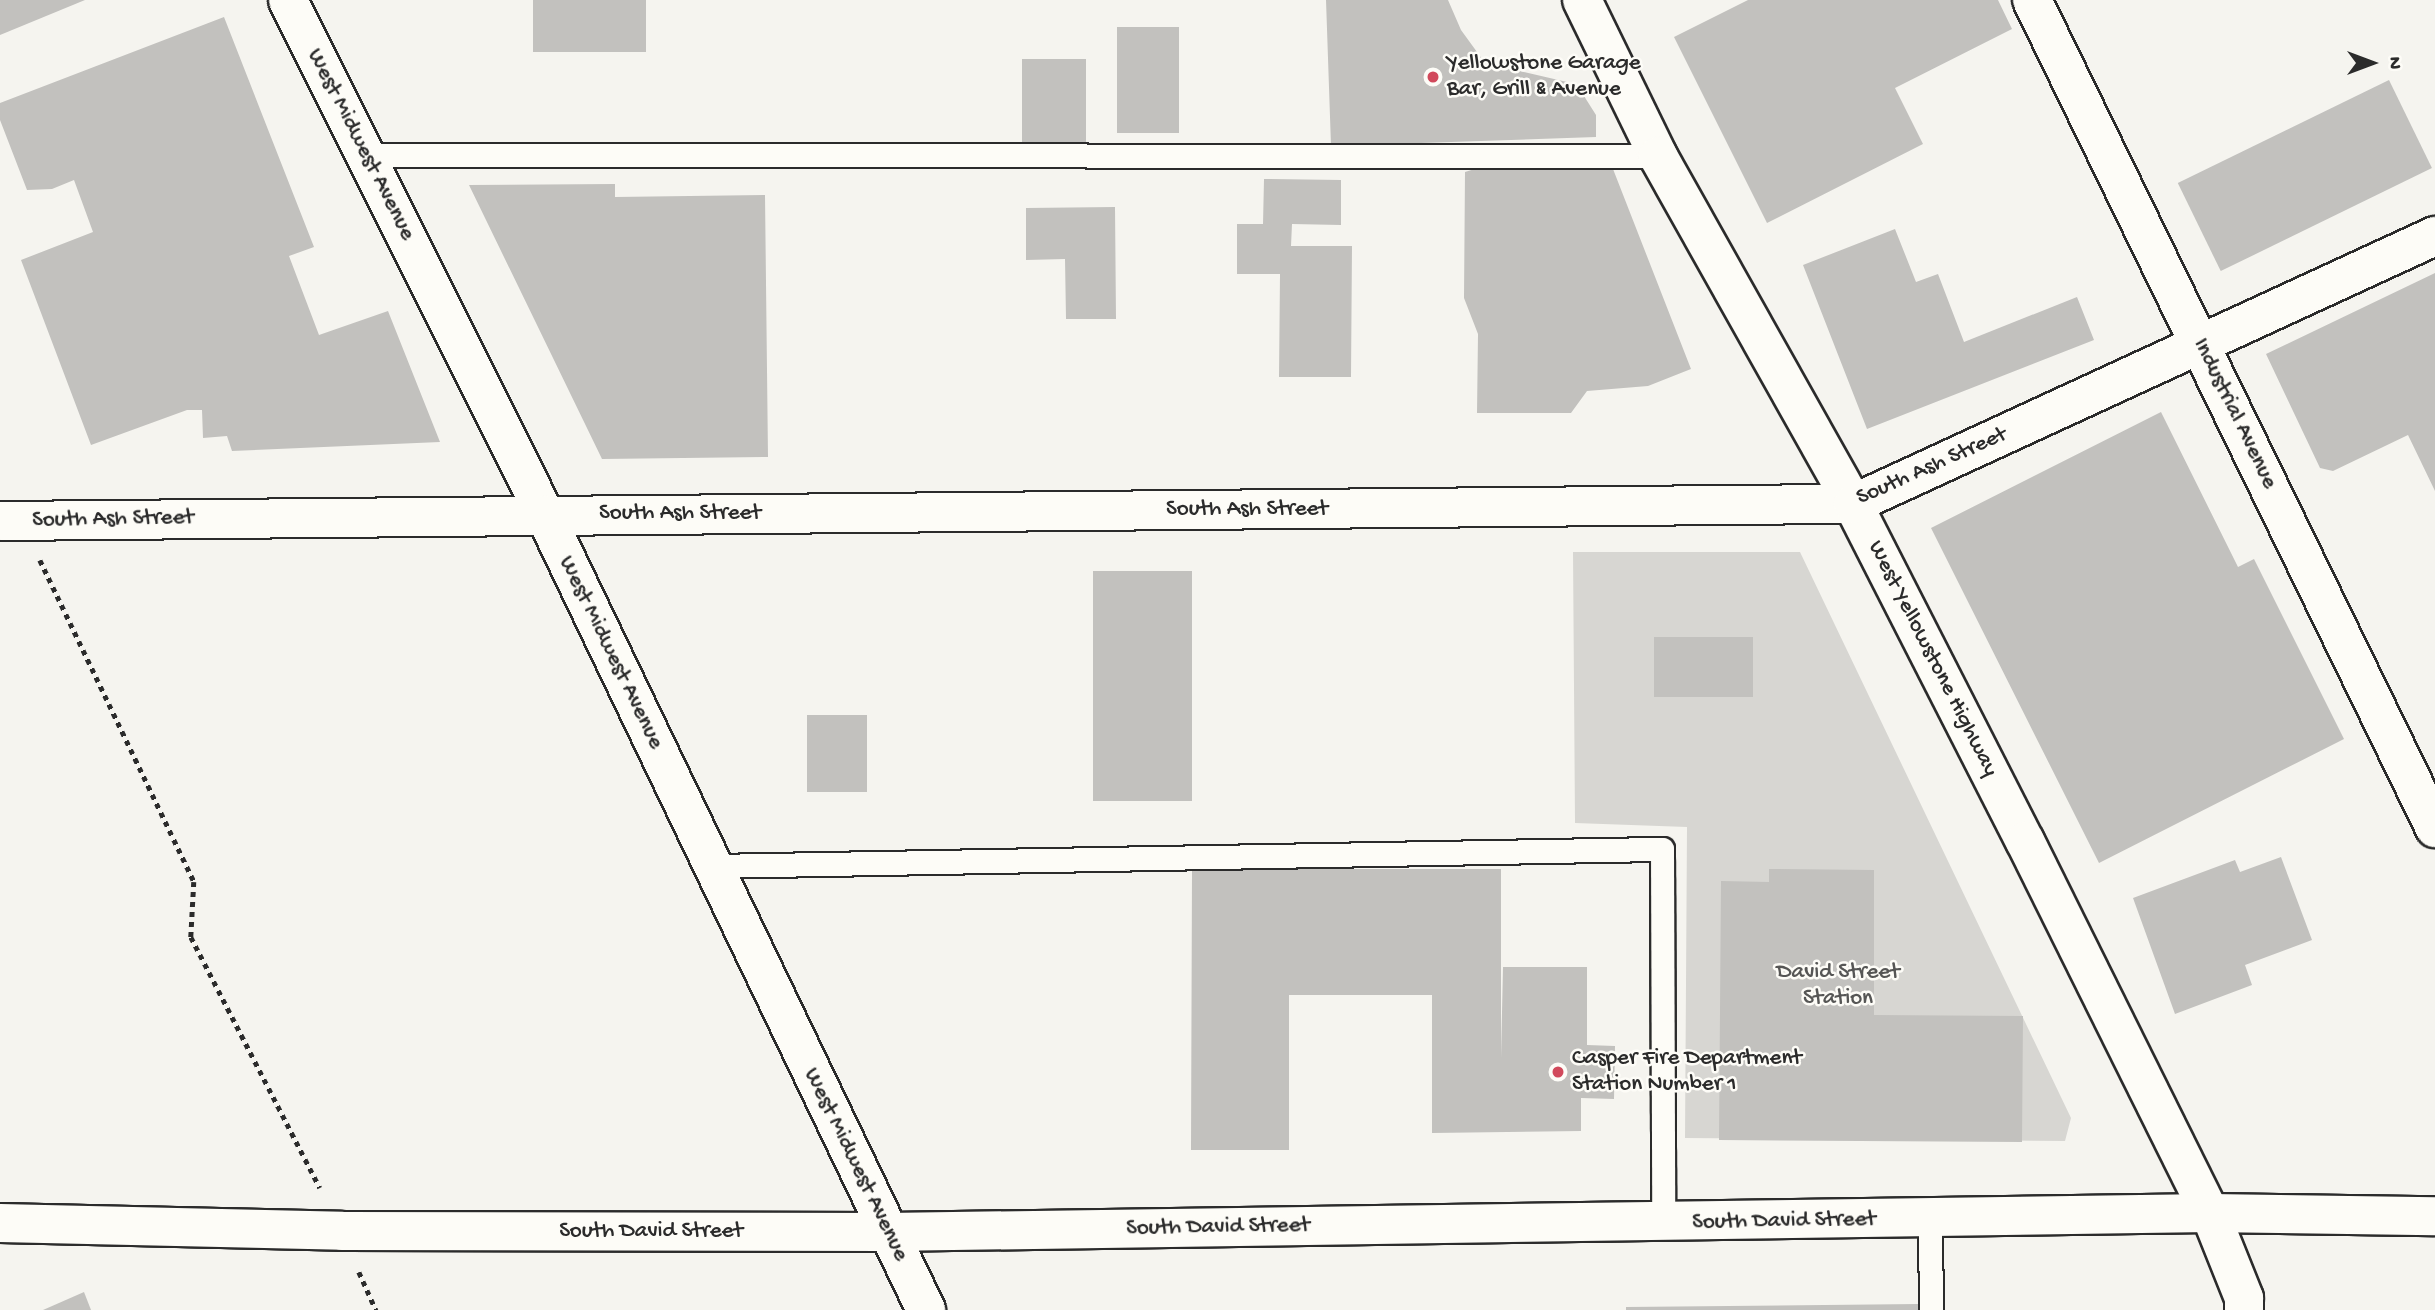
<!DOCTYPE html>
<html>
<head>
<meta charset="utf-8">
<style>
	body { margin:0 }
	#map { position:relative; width:2435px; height:1310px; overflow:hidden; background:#f5f4ef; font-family:"Gochi Hand",sans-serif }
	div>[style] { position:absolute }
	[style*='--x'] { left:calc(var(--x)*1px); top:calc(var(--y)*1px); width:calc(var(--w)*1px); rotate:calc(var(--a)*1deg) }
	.green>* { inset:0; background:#d7d6d2 }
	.building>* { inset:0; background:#c2c1be; transform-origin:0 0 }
	.path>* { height:4.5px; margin-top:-2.25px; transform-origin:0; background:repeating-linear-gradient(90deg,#2b2b2b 0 5px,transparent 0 10px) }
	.roads { filter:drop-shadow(2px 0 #2b2b2b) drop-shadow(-2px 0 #2b2b2b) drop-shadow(0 2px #2b2b2b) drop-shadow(0 -2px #2b2b2b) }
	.lane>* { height:23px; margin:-11.5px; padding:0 11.5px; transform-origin:11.5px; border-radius:11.5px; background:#fdfcf7 }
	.street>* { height:38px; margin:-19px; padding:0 19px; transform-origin:19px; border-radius:19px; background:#fdfcf7 }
	.dots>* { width:19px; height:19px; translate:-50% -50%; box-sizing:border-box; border:4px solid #fdfcf7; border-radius:50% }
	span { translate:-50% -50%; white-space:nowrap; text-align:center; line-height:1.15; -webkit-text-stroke:5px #fdfcf7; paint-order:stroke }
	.poi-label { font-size:23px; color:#2b2b2b }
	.left { translate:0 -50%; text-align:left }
	.street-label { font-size:23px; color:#2b2b2b }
	.park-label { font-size:23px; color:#565655 }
	.north { position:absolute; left:2337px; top:28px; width:70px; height:70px; -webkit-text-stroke:5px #fdfcf7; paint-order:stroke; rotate:90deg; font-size:19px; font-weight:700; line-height:28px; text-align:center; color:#2b2b2b }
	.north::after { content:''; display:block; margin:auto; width:24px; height:32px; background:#2b2b2b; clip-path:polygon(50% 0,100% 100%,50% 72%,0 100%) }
</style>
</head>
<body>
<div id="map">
	<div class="green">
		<i style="clip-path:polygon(1573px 552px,1800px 552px,2071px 1118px,2065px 1141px,1685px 1138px,1687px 827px,1575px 823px)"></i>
	</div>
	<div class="building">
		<i style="clip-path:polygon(0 0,85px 0,0 35px)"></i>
		<i style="left:533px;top:0;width:113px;height:52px"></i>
		<i style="clip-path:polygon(1326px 0,1448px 0,1461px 30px,1485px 63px,1567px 82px,1584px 96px,1596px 115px,1596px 137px,1331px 146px)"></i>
		<i style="clip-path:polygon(1748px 0,1998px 0,2012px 29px,1895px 88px,1923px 144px,1767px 223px,1674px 37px)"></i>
		<i style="clip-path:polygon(224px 17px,314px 247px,289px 256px,319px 335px,388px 311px,440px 442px,232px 451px,227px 436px,203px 438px,202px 410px,187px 410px,91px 445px,21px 260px,93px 232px,74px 180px,52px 189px,27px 190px,0 120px,0 103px)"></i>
		<i style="left:1117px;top:27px;width:62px;height:106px"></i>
		<i style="left:1022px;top:59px;width:64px;height:85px"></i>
		<i style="left:2389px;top:80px;width:98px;height:235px;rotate:64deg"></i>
		<i style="clip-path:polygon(1478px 168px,1613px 169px,1691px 369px,1648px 386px,1587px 391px,1571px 413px,1477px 413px,1478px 334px,1464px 298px,1465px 172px)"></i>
		<i style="clip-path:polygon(1264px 179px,1341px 180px,1341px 225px,1292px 224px,1291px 246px,1352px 246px,1351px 377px,1279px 377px,1280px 274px,1237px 274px,1237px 224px,1263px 224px)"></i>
		<i style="clip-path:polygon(615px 184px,615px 197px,765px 195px,768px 457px,602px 459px,469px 185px)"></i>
		<i style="clip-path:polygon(1115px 207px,1116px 319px,1066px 319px,1065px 259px,1026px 260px,1026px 208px)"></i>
		<i style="clip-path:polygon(1895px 229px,1916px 282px,1938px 274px,1964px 342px,2077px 297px,2094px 340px,1867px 429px,1803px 265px)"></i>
		<i style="clip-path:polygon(2435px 273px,2435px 491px,2408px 435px,2333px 471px,2320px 468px,2266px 354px)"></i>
		<i style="clip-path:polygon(2161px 412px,2238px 567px,2254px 559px,2344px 739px,2099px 863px,1931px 528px)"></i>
		<i style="left:1192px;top:571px;width:230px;height:99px;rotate:90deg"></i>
		<i style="left:1654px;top:637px;width:99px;height:60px"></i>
		<i style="left:807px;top:715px;width:60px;height:77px"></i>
		<i style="clip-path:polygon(2281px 857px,2312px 940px,2245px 965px,2252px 985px,2175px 1014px,2133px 898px,2235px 860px,2240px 872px)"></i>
		<i style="clip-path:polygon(1192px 869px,1501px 869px,1501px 1058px,1503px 967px,1587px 967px,1587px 1045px,1615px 1046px,1614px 1099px,1581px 1098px,1581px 1131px,1432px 1133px,1432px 995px,1289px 995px,1289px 1150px,1191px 1150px)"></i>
		<i style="clip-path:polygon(1769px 869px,1874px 870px,1874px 1015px,2023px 1016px,2022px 1142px,1719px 1140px,1721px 881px,1769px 882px)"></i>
		<i style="clip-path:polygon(84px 1292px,91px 1310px,43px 1310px)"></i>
		<i style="clip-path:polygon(1918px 1304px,1918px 1310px,1626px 1310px,1626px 1307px)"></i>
	</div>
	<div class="path">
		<i style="--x:40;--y:560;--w:357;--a:64.4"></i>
		<i style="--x:194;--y:882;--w:55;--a:93.1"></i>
		<i style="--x:191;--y:937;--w:282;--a:62.8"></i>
		<i style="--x:359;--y:1272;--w:42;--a:65.9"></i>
	</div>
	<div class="roads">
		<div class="lane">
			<i style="--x:365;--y:155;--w:1293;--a:0.04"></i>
			<i style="--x:712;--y:866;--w:950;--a:-1.03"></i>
			<i style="--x:1662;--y:849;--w:374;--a:89.8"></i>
			<i style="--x:1930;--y:1221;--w:89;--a:89.4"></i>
		</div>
		<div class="street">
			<i style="--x:288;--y:0;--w:576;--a:63.48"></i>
			<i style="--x:545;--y:515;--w:882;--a:64.39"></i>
			<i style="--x:1582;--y:0;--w:174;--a:64"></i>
			<i style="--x:1658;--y:156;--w:399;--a:60.7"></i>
			<i style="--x:1853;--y:504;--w:378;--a:63"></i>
			<i style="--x:2025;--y:841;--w:415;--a:63.6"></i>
			<i style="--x:2210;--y:1213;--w:92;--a:68.2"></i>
			<i style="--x:2244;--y:1298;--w:12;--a:90"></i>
			<i style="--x:2032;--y:0;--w:921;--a:64.05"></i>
			<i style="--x:0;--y:521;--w:1853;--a:-0.53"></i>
			<i style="--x:1853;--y:504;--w:641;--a:-24.73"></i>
			<i style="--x:0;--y:1223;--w:342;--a:1.3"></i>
			<i style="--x:342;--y:1231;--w:545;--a:0.11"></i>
			<i style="--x:887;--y:1232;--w:1323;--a:-0.82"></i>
			<i style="--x:2210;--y:1213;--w:225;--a:0.8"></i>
		</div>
	</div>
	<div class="dots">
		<i style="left:1433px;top:77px;background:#d1495b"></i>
		<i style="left:1558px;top:1072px;background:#d1495b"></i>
	</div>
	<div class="poi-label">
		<span class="left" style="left:1447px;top:77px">Yellowstone Garage<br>Bar, Grill &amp; Avenue</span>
		<span class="left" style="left:1572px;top:1072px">Casper Fire Department<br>Station Number 1</span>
	</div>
	<div class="street-label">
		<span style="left:360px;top:145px;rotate:63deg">West Midwest Avenue</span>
		<span style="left:2234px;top:414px;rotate:64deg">Industrial Avenue</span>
		<span style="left:1932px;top:467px;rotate:-24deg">South Ash Street</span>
		<span style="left:1247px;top:510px">South Ash Street</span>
		<span style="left:680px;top:514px">South Ash Street</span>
		<span style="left:113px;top:520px;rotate:-1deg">South Ash Street</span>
		<span style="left:610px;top:653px;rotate:64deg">West Midwest Avenue</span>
		<span style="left:1932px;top:659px;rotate:63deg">West Yellowstone Highway</span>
		<span style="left:855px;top:1165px;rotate:64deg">West Midwest Avenue</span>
		<span style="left:1784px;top:1222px;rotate:-1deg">South David Street</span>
		<span style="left:1218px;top:1228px;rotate:-1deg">South David Street</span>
		<span style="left:651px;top:1232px">South David Street</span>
	</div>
	<div class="park-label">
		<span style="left:1838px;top:986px">David Street<br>Station</span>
	</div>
	<div class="north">N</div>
</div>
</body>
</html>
